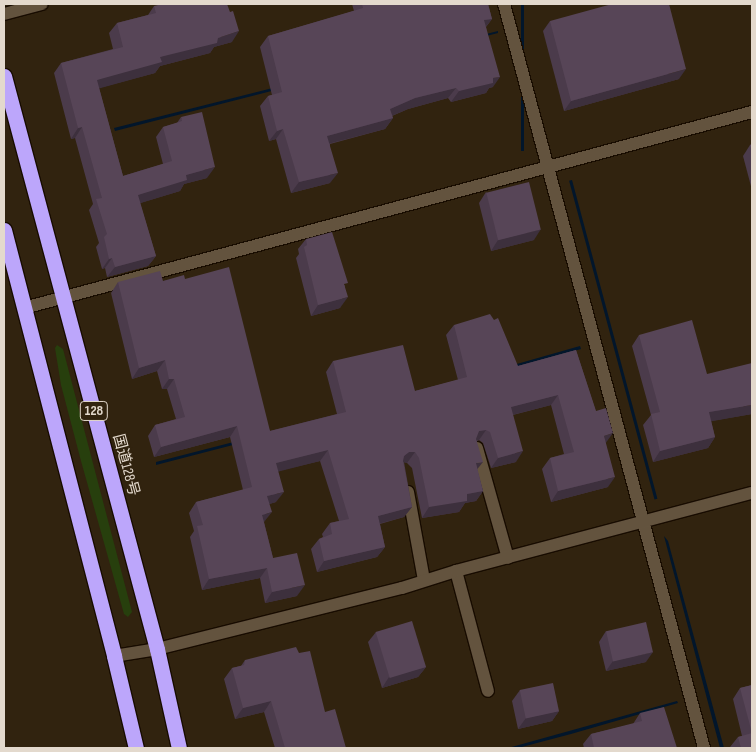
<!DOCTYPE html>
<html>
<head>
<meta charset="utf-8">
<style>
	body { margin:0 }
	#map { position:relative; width:756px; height:752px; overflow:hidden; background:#31230f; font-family:"Sofia Sans Condensed","Noto Sans JP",sans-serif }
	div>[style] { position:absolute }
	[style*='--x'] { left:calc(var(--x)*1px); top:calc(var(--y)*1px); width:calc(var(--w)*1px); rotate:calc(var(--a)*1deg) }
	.green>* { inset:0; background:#273f0d }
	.water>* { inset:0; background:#02162b; transform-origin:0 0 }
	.roads { filter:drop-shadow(1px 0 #180c00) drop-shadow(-1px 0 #180c00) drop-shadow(0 1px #180c00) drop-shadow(0 -1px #180c00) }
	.minor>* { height:12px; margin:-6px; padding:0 6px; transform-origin:6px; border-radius:6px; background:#63533e }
	.highway>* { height:15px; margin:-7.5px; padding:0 7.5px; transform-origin:7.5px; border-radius:7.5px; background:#bca6fb }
	.wall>* { inset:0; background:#4b3b4b }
	.shaded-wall>* { inset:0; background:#3d303d }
	.building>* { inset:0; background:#574557; transform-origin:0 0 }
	span { translate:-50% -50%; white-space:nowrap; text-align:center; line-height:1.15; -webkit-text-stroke:4px #31230f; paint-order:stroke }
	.shield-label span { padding:1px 4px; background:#31230f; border:1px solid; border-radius:4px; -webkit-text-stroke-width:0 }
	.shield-label { font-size:14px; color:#e3d9cd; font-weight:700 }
	.street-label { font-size:15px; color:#e3d9cd }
	.frame { position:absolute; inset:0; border:5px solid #e3d9cd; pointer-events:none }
</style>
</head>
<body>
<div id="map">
	<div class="green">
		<i style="clip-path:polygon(57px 345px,63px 349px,132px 612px,128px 617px,124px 614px,81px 461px,61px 385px,55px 348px)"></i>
	</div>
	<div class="water">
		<i style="left:521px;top:4px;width:3px;height:147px"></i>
		<i style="clip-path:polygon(498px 31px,498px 33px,115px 131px,114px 128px)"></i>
		<i style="left:572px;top:180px;width:330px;height:3px;rotate:75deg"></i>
		<i style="clip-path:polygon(580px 346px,581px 349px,336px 418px,156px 465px,156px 462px,335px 416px)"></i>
		<i style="clip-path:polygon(664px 536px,668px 541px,724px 748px,720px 748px)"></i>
		<i style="clip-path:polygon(677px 701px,678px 703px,571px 734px,518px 748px,508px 748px)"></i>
	</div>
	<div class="roads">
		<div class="minor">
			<i style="--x:504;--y:4;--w:770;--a:74.95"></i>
			<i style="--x:4;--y:14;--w:39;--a:-15"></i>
			<i style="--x:24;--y:308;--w:754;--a:-15.07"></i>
			<i style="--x:477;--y:448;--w:114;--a:74.3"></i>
			<i style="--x:408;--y:492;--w:89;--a:79.7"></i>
			<i style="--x:456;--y:571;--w:124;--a:75.1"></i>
			<i style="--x:114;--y:656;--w:44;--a:-9.2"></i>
			<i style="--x:157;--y:649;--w:252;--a:-14"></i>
			<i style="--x:402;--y:588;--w:57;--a:-17.5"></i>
			<i style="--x:456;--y:571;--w:306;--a:-14.8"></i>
		</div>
		<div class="highway">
			<i style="--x:4;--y:76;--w:593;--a:75.05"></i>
			<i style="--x:157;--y:649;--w:101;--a:77.5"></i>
			<i style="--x:4;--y:230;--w:440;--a:75.5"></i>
			<i style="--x:114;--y:656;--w:95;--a:76.6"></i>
		</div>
	</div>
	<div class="wall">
		<i style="clip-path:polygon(352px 4px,488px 4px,492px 19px,486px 27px,493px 87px,489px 88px,486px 93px,451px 102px,448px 98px,408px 109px,392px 116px,393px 118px,385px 129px,330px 144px,330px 183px,291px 193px,276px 139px,269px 141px,260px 106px,268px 96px,272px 95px,260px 47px,268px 36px,354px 11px)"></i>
		<i style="clip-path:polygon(154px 6px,232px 42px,214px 47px,210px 53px,160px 66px,155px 73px,99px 88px,123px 176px,163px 164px,156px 137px,163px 127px,177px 123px,181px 117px,207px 178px,184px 184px,180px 191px,140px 203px,156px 256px,148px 266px,107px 277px,105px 268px,102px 269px,96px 247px,99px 243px,89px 210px,93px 204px,75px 138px,71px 139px,54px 73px,61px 63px,113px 49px,109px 33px,117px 23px,148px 15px)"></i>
		<i style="clip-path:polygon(550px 21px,679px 79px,564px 111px,543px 31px)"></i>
		<i style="clip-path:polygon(752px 144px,752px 190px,743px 156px,750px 145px)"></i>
		<i style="clip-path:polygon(486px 192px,534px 240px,491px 251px,479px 203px)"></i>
		<i style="clip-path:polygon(306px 239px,345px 286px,340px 308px,311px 316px,296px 258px,299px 254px,298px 249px)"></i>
		<i style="clip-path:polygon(185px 279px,270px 431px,337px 414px,326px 372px,333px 361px,415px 391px,458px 380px,446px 335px,454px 325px,518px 366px,576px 350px,606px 443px,608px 487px,551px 502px,542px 469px,550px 458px,564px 454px,551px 405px,513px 415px,516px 462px,491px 468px,483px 443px,479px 440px,477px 441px,477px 469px,483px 491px,476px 501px,465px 503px,459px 512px,422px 518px,412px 468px,407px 463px,404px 462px,412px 507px,404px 517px,380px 524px,385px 547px,377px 557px,317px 572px,311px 549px,319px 539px,323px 537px,322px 534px,330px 523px,339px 521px,320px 461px,278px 471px,276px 502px,269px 504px,264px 522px,273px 558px,297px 596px,265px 603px,260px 578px,202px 590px,190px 537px,194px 531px,189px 513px,196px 502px,243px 490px,230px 437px,154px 457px,148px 436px,155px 425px,176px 419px,167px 389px,162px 389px,157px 371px,132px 379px,111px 293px,118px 282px,163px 281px)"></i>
		<i style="clip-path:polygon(639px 335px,707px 374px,752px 414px,711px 421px,715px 437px,708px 448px,653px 462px,643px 425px,651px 415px,632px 346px)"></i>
		<i style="clip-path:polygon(606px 631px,646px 662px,606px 671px,599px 642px)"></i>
		<i style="clip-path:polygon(376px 632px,426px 667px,418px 677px,382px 688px,368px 642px)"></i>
		<i style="clip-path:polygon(245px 660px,325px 712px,346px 748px,275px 748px,264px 712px,235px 719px,224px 679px,232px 668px,241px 666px)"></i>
		<i style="clip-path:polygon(752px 685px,752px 748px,731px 748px,730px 747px,738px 737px,742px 736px,733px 699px,740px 688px)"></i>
		<i style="clip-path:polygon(520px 690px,559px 711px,552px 721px,518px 729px,512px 701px)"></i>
		<i style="clip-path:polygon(640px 713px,677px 748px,584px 748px,583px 744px,591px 734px,633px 724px)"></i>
	</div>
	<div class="shaded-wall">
		<i style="clip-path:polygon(492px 19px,484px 29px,484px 20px)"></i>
		<i style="clip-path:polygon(239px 31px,232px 42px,214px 47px,210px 53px,160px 66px,155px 73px,90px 91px,97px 80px,160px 57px)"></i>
		<i style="clip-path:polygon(686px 69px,679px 79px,564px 111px,571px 101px)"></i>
		<i style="clip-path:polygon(500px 77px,493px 87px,489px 88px,486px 93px,451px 102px,459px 91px,493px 78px)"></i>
		<i style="clip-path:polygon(456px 88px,448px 98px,408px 109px,382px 120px,390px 109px,415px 98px)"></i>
		<i style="clip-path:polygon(393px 118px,385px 129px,320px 146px,327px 136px)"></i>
		<i style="clip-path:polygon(82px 127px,75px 138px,71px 139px,78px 128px)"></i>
		<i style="clip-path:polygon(283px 129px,276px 139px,269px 141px,277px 131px)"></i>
		<i style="clip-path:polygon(215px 167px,207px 178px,184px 184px,180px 191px,131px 206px,138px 195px,186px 175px)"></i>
		<i style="clip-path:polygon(338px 173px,330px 183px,291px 193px,299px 182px)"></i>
		<i style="clip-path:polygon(541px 229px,534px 240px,491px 251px,498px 240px)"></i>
		<i style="clip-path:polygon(156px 256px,148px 266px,107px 277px,115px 267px)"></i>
		<i style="clip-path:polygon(112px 258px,105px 268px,102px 269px,109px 259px)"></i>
		<i style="clip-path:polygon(348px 297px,340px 308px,311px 316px,318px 305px)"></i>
		<i style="clip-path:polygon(165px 360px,157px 371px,132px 379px,139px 368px)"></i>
		<i style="clip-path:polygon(169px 379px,174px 379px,167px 389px,162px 389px)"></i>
		<i style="clip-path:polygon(558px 395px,551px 405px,504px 417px,511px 407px)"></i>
		<i style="clip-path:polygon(752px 405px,752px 414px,702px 423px,709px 412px)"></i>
		<i style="clip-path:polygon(237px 426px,230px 437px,154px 457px,161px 447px)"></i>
		<i style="clip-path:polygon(486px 430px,479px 440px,472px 442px,479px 431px)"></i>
		<i style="clip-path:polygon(613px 433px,605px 444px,604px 436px)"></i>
		<i style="clip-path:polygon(715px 437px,708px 448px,653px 462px,660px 451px)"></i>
		<i style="clip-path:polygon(328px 450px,320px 461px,269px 474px,276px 463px)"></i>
		<i style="clip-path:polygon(523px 451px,516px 462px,491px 468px,498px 458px)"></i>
		<i style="clip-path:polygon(409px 452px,415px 452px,407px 463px,402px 462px,404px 456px)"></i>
		<i style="clip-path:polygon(483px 462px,475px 472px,476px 463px)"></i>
		<i style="clip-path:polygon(615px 477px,608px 487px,551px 502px,558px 491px)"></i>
		<i style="clip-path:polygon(483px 491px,476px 501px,465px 503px,459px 512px,422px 518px,429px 507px,467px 494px)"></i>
		<i style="clip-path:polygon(284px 492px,276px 502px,260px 507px,267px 496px)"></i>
		<i style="clip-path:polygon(412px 507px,404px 517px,370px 526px,378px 516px)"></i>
		<i style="clip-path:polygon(272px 512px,264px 522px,262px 515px)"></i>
		<i style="clip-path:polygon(385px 547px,377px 557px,317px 572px,324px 561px)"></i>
		<i style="clip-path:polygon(267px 568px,260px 578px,202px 590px,209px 579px)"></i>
		<i style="clip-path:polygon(305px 585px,297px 596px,265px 603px,272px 592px)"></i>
		<i style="clip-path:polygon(653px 652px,646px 662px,606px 671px,613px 661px)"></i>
		<i style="clip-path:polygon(426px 667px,418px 677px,382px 688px,389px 677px)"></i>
		<i style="clip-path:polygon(271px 701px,264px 712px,235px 719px,243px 708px)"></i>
		<i style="clip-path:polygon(559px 711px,552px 721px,518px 729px,526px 718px)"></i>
	</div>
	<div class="building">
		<i style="clip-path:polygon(162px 4px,227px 4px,230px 12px,233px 11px,239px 31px,218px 38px,217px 43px,160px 57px,162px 62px,97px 80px,123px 176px,172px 161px,163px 127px,182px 121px,181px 117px,202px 112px,215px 167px,186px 175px,187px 180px,138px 195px,156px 256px,115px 267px,112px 258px,109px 259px,104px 237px,107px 234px,96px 199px,102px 198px,82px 127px,78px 128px,61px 63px,123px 47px,117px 23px,156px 13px,154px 6px)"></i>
		<i style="clip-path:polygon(362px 4px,488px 4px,492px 19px,484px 20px,500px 77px,493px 78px,493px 83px,459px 91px,456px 88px,415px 98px,390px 109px,393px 118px,327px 136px,338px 173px,299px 182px,283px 129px,277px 131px,268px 96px,282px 92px,268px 36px,363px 8px)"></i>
		<i style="clip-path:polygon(612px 4px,669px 4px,686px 69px,571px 101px,550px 21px)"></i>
		<i style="clip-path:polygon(752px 144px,752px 153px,750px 145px)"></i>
		<i style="left:529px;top:182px;width:49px;height:44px;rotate:76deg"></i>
		<i style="clip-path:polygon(332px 232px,348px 283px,344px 284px,348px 297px,318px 305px,304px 247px,307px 245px,306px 239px)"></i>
		<i style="clip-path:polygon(229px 267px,270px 431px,346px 412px,333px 361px,403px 345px,415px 391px,467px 377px,454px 325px,490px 314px,494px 320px,498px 318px,518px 366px,576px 350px,596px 411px,606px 408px,613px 433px,604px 436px,615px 477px,558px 491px,550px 458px,574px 452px,558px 395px,511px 407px,523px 451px,498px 458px,490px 432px,486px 430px,479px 431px,476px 439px,483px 462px,476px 463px,483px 491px,467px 494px,467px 501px,429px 507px,419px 458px,415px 452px,409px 452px,404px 456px,403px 461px,412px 507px,378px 516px,385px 547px,324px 561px,319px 539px,332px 534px,330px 523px,349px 519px,328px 450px,276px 463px,284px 492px,267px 496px,272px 512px,262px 515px,273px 558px,297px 553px,305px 585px,272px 592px,267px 568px,209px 579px,197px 526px,203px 525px,196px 502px,252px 487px,237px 426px,161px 447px,155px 425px,185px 417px,174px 379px,169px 379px,165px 360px,139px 368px,118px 282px,160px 271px,163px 281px,184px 275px,185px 279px)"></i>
		<i style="clip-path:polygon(692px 320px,707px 374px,752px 363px,752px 405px,709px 412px,715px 437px,660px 451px,651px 414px,660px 412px,639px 335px)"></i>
		<i style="left:412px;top:621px;width:48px;height:38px;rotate:73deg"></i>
		<i style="left:646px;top:622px;width:31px;height:41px;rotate:77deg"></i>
		<i style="clip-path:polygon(296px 647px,299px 653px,310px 651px,325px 712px,335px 709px,346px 748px,285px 748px,271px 701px,243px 708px,232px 668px,244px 665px,245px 660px)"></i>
		<i style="left:553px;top:683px;width:29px;height:34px;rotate:78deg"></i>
		<i style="clip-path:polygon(752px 685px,752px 748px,741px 748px,738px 737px,752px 733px,740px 688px)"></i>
		<i style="clip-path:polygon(664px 707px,677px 748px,594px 748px,591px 734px,642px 721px,640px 713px)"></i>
	</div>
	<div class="shield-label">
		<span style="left:94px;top:411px">128</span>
	</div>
	<div class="street-label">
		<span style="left:126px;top:465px;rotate:75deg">国道128号</span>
	</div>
	<div class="frame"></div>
</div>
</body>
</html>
